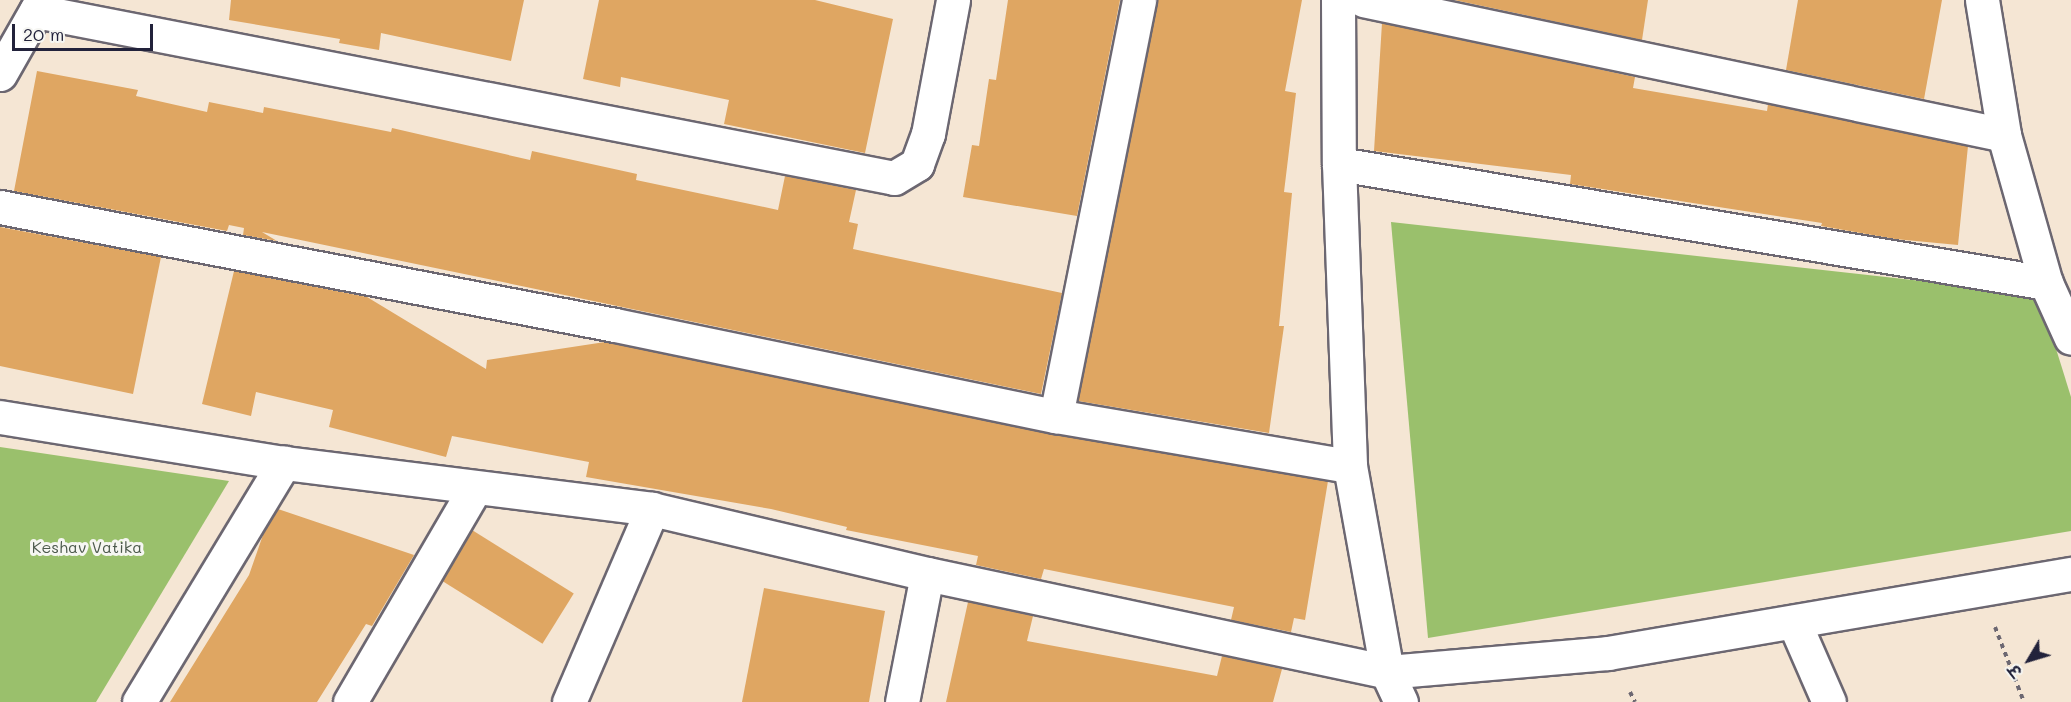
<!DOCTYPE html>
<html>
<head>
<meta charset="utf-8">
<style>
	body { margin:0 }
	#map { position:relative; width:2071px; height:702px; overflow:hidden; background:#f5e6d4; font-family:Mali,"Playpen Sans Deva",sans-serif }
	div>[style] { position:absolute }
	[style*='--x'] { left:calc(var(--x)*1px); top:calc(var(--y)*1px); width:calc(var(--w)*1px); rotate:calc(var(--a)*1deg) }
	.green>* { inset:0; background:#9ac06c }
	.building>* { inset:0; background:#dfa662; transform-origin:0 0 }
	.path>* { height:4px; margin-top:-2px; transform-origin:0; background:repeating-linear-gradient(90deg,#6c6771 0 4.5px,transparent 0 9px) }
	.roads { filter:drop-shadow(2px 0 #6c6771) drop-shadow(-2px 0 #6c6771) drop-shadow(0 2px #6c6771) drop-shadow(0 -2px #6c6771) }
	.minor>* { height:33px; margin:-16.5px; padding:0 16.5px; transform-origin:16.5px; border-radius:16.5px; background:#fff }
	span { translate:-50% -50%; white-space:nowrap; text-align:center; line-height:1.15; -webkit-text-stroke:6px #f6f6f2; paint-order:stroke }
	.park-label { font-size:16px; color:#4c594c }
	.north { position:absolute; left:1999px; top:630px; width:60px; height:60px; -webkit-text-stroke:4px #f6f6f2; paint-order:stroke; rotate:232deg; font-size:16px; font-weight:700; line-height:24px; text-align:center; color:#22223b }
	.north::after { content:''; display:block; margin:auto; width:21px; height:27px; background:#22223b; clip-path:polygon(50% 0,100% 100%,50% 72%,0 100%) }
	.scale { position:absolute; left:12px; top:24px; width:141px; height:27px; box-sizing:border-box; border:3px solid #22223b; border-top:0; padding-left:8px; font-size:18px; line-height:21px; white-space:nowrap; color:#22223b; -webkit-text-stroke:4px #f6f6f2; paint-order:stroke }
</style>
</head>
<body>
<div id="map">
	<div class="green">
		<i style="clip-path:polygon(1391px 222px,2039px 294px,2071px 397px,2071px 531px,1428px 638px)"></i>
		<i style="clip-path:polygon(0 447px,229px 481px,96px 702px,0 702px)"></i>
	</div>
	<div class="building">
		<i style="clip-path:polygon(231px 0,524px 0,511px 61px,381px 33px,379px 50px,339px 43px,340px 39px,229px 20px)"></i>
		<i style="clip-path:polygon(599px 0,815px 0,893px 19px,865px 153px,724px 124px,729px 100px,621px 77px,620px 87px,583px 79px)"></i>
		<i style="clip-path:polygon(1008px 0,1120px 0,1077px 216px,963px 197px,972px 145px,979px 146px,989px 79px,996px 80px)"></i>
		<i style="clip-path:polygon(1157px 0,1302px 0,1285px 91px,1296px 93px,1284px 192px,1292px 193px,1279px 326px,1284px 326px,1269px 433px,1078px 401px)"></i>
		<i style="clip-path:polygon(1454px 0,1648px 0,1642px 40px)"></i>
		<i style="clip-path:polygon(1798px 0,1942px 0,1924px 99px,1786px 70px)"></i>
		<i style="clip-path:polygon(1382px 23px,1635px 77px,1633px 88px,1767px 111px,1768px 104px,1968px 146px,1958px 245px,1895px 239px,1821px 226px,1822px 223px,1570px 184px,1571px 175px,1374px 151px)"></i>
		<i style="clip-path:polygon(37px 71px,138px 90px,136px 96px,207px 112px,209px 102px,263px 113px,264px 107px,391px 132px,392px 128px,530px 160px,532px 151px,637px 174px,636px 180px,778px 210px,785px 176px,856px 190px,849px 222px,858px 224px,853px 249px,1062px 293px,1041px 394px,262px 232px,277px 241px,243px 235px,244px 228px,229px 225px,227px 231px,14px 191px)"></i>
		<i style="clip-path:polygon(0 227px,161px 257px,133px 394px,0 366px)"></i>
		<i style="clip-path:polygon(234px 271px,367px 297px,486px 369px,487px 360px,605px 342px,1052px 434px,1328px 481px,1305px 620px,1294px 618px,1291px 632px,1231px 620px,1234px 607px,1044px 569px,1041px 579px,976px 565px,978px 556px,846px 530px,847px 527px,771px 509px,586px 477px,589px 462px,452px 436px,446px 457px,329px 427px,333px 410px,256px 392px,251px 416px,202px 404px)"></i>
		<i style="clip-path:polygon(278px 509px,414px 555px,372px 626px,366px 624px,317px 702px,170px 702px,249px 575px,264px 532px)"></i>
		<i style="left:472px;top:530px;width:120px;height:59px;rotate:32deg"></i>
		<i style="clip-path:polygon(764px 588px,885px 611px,869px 702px,742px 702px)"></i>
		<i style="clip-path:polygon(968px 602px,1033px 616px,1027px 641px,1217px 676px,1222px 656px,1282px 669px,1273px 702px,946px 702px)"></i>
	</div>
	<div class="path">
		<i style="--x:1995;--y:627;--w:80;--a:68.9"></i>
		<i style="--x:1630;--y:692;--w:11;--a:63"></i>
	</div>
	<div class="roads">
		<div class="minor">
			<i style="--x:1338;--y:0;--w:164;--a:89.7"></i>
			<i style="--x:1339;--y:164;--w:302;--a:87.9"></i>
			<i style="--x:1350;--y:466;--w:209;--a:79.8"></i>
			<i style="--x:1387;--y:672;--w:33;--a:65"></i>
			<i style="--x:1363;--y:0;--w:655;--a:11.89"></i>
			<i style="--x:1982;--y:0;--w:137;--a:80.7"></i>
			<i style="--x:2004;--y:135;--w:154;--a:74.2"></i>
			<i style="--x:2046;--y:283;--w:60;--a:65.6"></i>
			<i style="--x:36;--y:11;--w:874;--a:11.01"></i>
			<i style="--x:894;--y:178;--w:27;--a:-31"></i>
			<i style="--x:917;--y:164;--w:32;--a:-70"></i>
			<i style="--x:928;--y:134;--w:136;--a:-79.4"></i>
			<i style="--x:0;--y:74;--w:85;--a:-60.4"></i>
			<i style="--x:1339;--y:164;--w:717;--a:9.55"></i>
			<i style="--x:0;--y:207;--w:626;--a:10.86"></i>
			<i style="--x:615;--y:325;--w:450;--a:11.7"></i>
			<i style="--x:1056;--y:416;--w:298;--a:9.7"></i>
			<i style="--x:1056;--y:416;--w:424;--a:-78.7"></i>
			<i style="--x:0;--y:417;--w:288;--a:9.2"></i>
			<i style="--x:284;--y:463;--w:371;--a:7.1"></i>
			<i style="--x:652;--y:509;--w:283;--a:13.3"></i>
			<i style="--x:927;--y:574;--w:470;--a:12"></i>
			<i style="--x:1387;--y:672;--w:222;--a:-4.9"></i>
			<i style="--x:1608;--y:653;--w:470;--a:-9.7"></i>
			<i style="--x:1794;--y:622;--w:87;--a:66.4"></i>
			<i style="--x:139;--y:702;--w:280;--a:-58.8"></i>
			<i style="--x:350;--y:702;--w:248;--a:-59.7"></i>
			<i style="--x:569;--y:702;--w:210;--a:-66.7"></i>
			<i style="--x:902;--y:702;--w:130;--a:-78.9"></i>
		</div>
	</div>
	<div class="park-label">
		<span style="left:87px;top:547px">Keshav Vatika</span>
	</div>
	<div class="north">उ</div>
	<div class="scale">20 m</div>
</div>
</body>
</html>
